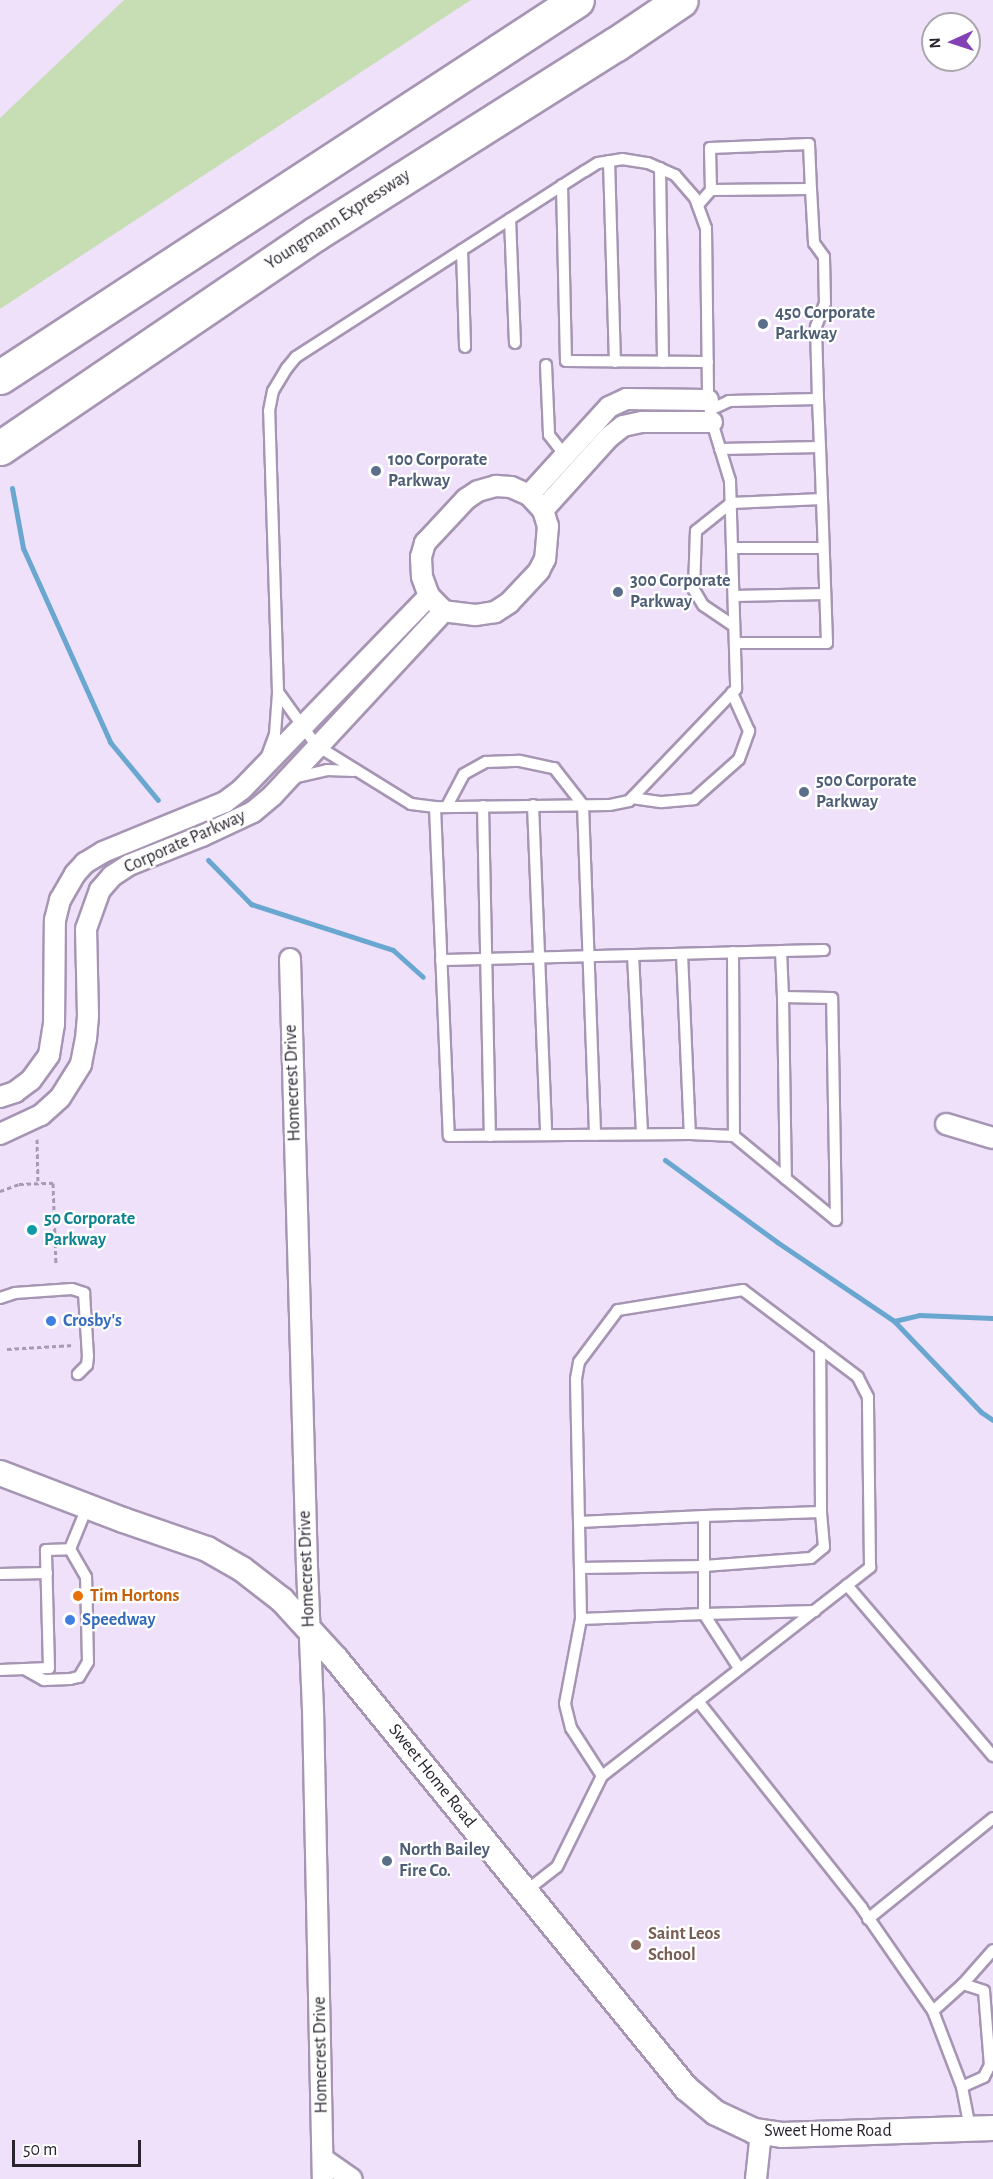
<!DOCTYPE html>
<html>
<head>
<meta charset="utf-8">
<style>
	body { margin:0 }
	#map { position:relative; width:993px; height:2179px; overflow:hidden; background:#efe1fa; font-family:"Alegreya Sans",sans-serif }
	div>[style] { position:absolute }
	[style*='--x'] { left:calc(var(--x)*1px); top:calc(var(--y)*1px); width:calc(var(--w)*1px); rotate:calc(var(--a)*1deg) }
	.green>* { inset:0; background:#c7deb5 }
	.stream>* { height:5px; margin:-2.5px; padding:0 2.5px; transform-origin:2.5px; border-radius:2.5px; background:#69a7d1 }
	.path>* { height:3px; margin-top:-1.5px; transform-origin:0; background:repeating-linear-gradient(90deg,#a69baf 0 4.5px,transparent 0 7.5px) }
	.roads { filter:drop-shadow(2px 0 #a695b3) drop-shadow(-2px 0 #a695b3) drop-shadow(0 2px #a695b3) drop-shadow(0 -2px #a695b3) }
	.service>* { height:10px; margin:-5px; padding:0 5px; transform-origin:5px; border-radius:5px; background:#fff }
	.minor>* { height:20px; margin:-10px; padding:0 10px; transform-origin:10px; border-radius:10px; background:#fff }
	.tertiary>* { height:24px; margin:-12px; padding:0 12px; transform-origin:12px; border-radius:12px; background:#fff }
	.motorway>* { height:33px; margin:-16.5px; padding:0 16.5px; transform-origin:16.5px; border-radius:16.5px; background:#fff }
	.dots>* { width:16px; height:16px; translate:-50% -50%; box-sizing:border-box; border:3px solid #fff; border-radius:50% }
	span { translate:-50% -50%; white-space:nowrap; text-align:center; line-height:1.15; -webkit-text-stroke:4.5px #fff; paint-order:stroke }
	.street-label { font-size:18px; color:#2a242f }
	.service-label { font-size:18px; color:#4e5e75; font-weight:700 }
	.left { translate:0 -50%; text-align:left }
	.culture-label { font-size:18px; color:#0d838f; font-weight:700 }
	.shop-label { font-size:18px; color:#366cbe; font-weight:700 }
	.food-label { font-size:18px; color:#c56008; font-weight:700 }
	.education-label { font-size:18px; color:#785e54; font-weight:700 }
	.north { position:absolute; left:921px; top:12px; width:60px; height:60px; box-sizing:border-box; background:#fff; border:2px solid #aaa7ac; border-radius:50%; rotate:267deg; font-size:16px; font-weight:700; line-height:24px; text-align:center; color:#2a242f }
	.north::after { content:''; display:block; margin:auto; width:21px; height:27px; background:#8441b5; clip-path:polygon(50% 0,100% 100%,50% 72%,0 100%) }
	.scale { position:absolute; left:12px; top:2140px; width:129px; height:27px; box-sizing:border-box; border:3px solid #2a242f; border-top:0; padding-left:8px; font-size:18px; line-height:21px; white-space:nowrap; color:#2a242f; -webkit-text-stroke:4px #fff; paint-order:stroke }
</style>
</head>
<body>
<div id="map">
	<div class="green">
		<i style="clip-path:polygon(124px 0,471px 0,0 309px,0 118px)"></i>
	</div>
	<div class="stream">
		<i style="--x:12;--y:488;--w:61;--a:79.6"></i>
		<i style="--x:23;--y:548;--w:213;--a:65.8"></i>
		<i style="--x:110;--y:742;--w:75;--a:50.4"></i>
		<i style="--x:208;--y:860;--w:62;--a:45.7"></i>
		<i style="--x:251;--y:904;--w:149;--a:17.9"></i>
		<i style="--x:393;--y:950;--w:40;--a:42"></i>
		<i style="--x:665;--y:1160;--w:139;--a:36.2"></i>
		<i style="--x:777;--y:1242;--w:141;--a:34"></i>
		<i style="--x:894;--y:1321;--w:126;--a:46.3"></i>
		<i style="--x:981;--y:1412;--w:14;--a:34"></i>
		<i style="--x:894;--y:1321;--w:26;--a:-13"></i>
		<i style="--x:919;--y:1315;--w:74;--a:2.3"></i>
	</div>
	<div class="path">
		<i style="--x:37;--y:1139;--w:44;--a:88.7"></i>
		<i style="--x:0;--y:1191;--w:20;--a:-20"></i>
		<i style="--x:19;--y:1184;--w:34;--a:-2"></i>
		<i style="--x:53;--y:1183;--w:82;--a:87.9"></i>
		<i style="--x:7;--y:1349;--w:67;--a:-3.4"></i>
	</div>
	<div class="roads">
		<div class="service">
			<i style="--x:622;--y:159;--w:26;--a:9"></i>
			<i style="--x:648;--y:163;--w:30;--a:24"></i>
			<i style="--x:675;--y:175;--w:30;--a:49"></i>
			<i style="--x:695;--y:198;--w:32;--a:70"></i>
			<i style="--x:706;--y:228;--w:172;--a:89.3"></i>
			<i style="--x:708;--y:400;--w:22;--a:80"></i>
			<i style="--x:712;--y:422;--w:62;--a:73"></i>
			<i style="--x:730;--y:481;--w:208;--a:88.3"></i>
			<i style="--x:736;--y:689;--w:155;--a:133.7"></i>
			<i style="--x:629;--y:801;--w:19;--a:168"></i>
			<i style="--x:610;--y:805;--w:175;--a:179.3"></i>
			<i style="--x:435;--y:807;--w:24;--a:-173"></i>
			<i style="--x:411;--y:804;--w:112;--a:-148.2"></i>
			<i style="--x:316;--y:745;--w:65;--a:-125.6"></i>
			<i style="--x:278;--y:692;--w:281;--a:-91.8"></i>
			<i style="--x:269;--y:411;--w:20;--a:-79"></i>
			<i style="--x:273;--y:391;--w:27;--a:-59"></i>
			<i style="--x:287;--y:368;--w:14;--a:-51"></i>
			<i style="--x:296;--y:357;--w:344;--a:-32.8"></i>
			<i style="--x:585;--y:171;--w:15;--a:-32"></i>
			<i style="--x:598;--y:163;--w:24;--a:-9"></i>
			<i style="--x:609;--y:161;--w:201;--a:88.3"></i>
			<i style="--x:660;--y:168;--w:194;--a:89.1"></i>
			<i style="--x:562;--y:185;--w:176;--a:88.7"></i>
			<i style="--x:566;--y:361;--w:142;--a:0.4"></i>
			<i style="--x:711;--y:190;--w:42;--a:-91.4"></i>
			<i style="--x:710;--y:148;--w:99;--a:-2.3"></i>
			<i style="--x:809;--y:144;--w:45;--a:87.5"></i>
			<i style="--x:698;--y:205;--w:20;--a:-49"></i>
			<i style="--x:711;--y:190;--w:100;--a:-0.6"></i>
			<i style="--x:811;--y:189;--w:54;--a:86.8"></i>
			<i style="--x:814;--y:243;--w:17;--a:54"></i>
			<i style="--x:824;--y:257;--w:46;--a:88.8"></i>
			<i style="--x:825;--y:303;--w:26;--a:111"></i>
			<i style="--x:816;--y:327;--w:72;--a:88.4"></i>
			<i style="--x:510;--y:219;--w:124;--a:87.7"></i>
			<i style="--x:462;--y:250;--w:97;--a:88.2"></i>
			<i style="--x:546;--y:365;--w:70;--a:87.5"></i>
			<i style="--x:549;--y:435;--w:31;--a:52"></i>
			<i style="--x:710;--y:410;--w:21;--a:-25"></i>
			<i style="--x:729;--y:401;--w:89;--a:-1.3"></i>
			<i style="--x:818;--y:399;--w:48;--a:87.6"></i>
			<i style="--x:720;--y:449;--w:100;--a:-1.1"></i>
			<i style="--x:820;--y:447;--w:52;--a:87.8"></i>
			<i style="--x:732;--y:548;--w:91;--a:0"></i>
			<i style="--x:734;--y:596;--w:91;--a:-1.3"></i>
			<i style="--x:734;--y:626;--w:37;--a:-146"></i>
			<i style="--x:703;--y:605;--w:17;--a:-121"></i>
			<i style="--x:694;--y:590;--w:59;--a:-88.1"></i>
			<i style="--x:696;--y:531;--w:45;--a:-38.7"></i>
			<i style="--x:731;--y:503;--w:91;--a:-2.5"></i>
			<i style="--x:822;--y:499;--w:144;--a:88"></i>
			<i style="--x:827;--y:643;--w:92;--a:180"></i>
			<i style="--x:267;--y:756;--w:23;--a:-70"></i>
			<i style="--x:275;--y:734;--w:41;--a:-85.8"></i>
			<i style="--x:293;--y:778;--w:35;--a:-13"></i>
			<i style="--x:327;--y:770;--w:27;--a:2"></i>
			<i style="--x:632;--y:798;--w:30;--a:8"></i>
			<i style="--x:662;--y:802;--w:32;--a:-5"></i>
			<i style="--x:694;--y:799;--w:60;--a:-41.6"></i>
			<i style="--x:739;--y:759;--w:30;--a:-70"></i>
			<i style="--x:749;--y:731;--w:42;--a:-114.1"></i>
			<i style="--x:533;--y:805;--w:330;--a:87.7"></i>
			<i style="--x:447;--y:806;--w:36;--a:-62"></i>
			<i style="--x:464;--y:774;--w:25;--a:-29"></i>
			<i style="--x:486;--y:762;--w:34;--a:-2"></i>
			<i style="--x:520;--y:761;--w:35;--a:12"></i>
			<i style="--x:554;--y:768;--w:47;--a:51.9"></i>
			<i style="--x:583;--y:805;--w:330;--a:87.9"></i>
			<i style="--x:483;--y:806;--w:330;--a:88.8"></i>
			<i style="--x:435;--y:807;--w:329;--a:87.6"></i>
			<i style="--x:449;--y:1136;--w:241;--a:-0.5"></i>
			<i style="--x:690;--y:1134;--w:44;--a:2.6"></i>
			<i style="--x:734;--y:1136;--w:132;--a:39.5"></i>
			<i style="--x:836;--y:1220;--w:222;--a:-91"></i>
			<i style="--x:832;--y:998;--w:49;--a:-178.8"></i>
			<i style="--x:783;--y:997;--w:46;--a:-92.5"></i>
			<i style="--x:781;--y:951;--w:43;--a:-1.3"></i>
			<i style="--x:733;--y:952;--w:184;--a:89.7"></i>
			<i style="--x:682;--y:954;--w:180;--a:87.5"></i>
			<i style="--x:633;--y:955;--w:179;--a:87.1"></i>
			<i style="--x:441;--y:960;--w:340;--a:-1.5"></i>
			<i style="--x:783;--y:997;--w:182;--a:89.1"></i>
			<i style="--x:0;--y:1298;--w:16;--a:-18"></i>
			<i style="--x:15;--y:1293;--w:57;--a:-4"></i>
			<i style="--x:72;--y:1289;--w:13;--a:18"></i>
			<i style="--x:84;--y:1293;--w:63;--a:86.4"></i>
			<i style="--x:88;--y:1356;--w:9;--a:96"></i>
			<i style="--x:87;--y:1365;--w:13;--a:135"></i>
			<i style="--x:704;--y:1516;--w:117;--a:-2"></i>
			<i style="--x:821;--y:1512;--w:164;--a:-90.3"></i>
			<i style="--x:579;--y:1522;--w:125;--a:-2.7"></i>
			<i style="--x:704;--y:1516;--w:98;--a:90"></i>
			<i style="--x:704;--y:1614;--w:111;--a:-1.5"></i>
			<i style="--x:70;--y:1549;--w:48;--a:-67.8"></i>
			<i style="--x:580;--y:1568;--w:124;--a:-0.9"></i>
			<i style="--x:704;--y:1566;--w:107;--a:-4.3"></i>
			<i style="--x:811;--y:1558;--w:17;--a:-40"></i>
			<i style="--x:824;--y:1547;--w:35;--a:-95"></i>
			<i style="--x:0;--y:1574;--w:47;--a:-1.2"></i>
			<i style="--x:847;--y:1585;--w:225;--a:49.5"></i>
			<i style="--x:581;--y:1619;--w:123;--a:-2.3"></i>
			<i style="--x:704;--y:1614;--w:64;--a:57.1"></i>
			<i style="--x:24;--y:1669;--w:23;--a:29"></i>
			<i style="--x:44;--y:1680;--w:26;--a:-2"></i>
			<i style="--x:70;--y:1679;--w:9;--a:-13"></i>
			<i style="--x:79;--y:1677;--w:17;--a:-59"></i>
			<i style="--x:88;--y:1662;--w:85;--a:-91.3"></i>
			<i style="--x:86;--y:1577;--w:32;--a:-120"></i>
			<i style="--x:0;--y:1670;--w:49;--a:-2.3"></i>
			<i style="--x:49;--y:1668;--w:118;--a:-91.5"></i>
			<i style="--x:46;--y:1550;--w:24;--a:-2"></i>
			<i style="--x:698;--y:1701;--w:263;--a:51.6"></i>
			<i style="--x:861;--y:1907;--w:126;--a:55.3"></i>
			<i style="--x:933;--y:2011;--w:81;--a:69.1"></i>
			<i style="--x:962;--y:2087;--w:42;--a:79"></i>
			<i style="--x:526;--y:1891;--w:39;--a:-38"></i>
			<i style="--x:557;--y:1867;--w:102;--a:-63.7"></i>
			<i style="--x:602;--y:1776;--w:340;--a:-37.9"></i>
			<i style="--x:870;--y:1567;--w:170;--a:-90.7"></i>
			<i style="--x:868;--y:1397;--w:22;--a:-117"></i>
			<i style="--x:858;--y:1377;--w:144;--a:-142.9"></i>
			<i style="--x:743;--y:1290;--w:127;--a:170.9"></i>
			<i style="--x:618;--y:1310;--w:65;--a:126.9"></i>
			<i style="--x:579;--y:1362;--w:17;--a:100"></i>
			<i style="--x:576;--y:1379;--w:240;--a:88.8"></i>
			<i style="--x:581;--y:1619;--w:86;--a:100.7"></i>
			<i style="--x:565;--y:1704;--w:25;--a:76"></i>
			<i style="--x:571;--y:1728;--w:57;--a:57.1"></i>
			<i style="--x:868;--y:1919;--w:161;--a:-38.9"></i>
			<i style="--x:963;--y:1984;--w:45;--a:-48.6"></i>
			<i style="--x:933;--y:2011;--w:40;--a:-42"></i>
			<i style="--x:963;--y:1984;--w:22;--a:18"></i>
			<i style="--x:984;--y:1991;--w:74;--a:85.4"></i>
			<i style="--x:990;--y:2065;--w:13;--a:117"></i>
			<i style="--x:984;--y:2077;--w:24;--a:156"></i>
		</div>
		<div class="minor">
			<i style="--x:496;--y:486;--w:15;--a:4"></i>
			<i style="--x:511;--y:487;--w:20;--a:24"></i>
			<i style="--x:529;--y:495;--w:21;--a:47"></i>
			<i style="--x:543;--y:510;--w:17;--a:73"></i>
			<i style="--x:548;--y:526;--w:33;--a:95"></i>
			<i style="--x:545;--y:559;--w:13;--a:117"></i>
			<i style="--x:539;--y:571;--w:44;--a:133.2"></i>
			<i style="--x:509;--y:603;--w:17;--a:147"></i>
			<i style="--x:495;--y:612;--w:20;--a:171"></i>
			<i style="--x:475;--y:615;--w:31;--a:-173"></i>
			<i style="--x:444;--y:611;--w:21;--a:-135"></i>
			<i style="--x:429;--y:596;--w:20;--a:-110"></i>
			<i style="--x:422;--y:577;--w:20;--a:-93"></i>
			<i style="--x:421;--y:557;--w:15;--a:-74"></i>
			<i style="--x:425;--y:543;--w:60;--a:-47"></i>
			<i style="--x:466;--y:499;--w:14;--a:-34"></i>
			<i style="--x:478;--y:491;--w:19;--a:-16"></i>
			<i style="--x:529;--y:495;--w:119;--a:-47.7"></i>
			<i style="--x:609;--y:407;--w:19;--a:-25"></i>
			<i style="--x:626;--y:399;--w:82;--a:0.7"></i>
			<i style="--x:543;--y:510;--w:98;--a:-47.9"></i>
			<i style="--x:609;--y:437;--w:18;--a:-38"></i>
			<i style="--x:623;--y:426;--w:19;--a:-12"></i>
			<i style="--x:642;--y:422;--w:70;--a:0"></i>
			<i style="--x:290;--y:959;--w:608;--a:88.4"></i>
			<i style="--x:307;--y:1567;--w:142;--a:87.6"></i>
			<i style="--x:313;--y:1709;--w:470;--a:88.8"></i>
			<i style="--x:0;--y:1097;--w:16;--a:-18"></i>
			<i style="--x:15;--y:1092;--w:20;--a:-37"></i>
			<i style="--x:31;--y:1080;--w:31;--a:-54"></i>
			<i style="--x:49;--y:1055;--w:30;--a:-81"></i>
			<i style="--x:54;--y:1025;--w:105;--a:-89.5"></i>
			<i style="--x:55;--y:920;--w:21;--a:-76"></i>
			<i style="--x:60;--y:900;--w:30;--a:-60"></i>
			<i style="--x:75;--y:874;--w:15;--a:-48"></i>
			<i style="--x:85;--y:863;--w:21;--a:-31"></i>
			<i style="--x:103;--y:852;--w:132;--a:-22.3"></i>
			<i style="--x:225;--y:802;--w:21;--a:-37"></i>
			<i style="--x:242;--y:789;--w:269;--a:-45.9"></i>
			<i style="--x:946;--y:1124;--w:49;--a:16.6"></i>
			<i style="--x:0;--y:1134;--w:45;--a:-24.9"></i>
			<i style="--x:41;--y:1115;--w:25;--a:-42"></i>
			<i style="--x:60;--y:1098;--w:40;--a:-58"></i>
			<i style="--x:81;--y:1064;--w:25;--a:-79"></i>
			<i style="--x:86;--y:1039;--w:23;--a:-85"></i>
			<i style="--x:88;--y:1016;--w:87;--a:-91.3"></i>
			<i style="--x:86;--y:929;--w:41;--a:-70.3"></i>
			<i style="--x:100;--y:890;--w:18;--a:-49"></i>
			<i style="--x:112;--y:876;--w:20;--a:-33"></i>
			<i style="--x:129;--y:865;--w:79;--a:-21.7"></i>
			<i style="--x:202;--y:836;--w:56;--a:-25.2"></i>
			<i style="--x:253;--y:812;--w:26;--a:-40"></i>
			<i style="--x:273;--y:795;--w:251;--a:-47.1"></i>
			<i style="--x:323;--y:2159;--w:35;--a:35"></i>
			<i style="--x:756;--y:2179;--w:47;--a:-83.9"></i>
		</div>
		<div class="tertiary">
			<i style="--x:0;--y:1473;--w:132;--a:20.9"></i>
			<i style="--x:123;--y:1520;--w:89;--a:19"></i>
			<i style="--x:207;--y:1549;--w:40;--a:29.7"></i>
			<i style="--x:242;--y:1569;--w:51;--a:37.8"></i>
			<i style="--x:282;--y:1600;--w:80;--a:47.5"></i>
			<i style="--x:336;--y:1659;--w:554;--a:50.79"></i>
			<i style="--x:686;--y:2088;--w:39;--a:40"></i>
			<i style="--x:716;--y:2113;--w:42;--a:25.3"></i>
			<i style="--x:754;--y:2131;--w:28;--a:8"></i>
			<i style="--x:782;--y:2135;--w:211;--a:-1.9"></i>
		</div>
		<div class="motorway">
			<i style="--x:0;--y:377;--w:689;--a:-33.16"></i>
			<i style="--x:0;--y:448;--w:381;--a:-34.2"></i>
			<i style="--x:315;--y:234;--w:356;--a:-32.3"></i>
			<i style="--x:616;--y:44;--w:78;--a:-34.1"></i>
		</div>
	</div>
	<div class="dots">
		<i style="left:763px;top:324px;background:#5c6f8a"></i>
		<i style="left:376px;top:471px;background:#5c6f8a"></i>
		<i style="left:618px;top:592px;background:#5c6f8a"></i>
		<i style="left:804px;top:792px;background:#5c6f8a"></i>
		<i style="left:32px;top:1230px;background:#0f9aa8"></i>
		<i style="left:51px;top:1321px;background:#3f7fe0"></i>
		<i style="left:78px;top:1596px;background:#e8710a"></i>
		<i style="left:70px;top:1620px;background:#3f7fe0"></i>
		<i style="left:387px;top:1861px;background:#5c6f8a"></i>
		<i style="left:636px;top:1945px;background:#8d6e63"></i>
	</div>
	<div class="street-label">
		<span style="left:338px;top:220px;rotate:-33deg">Youngmann Expressway</span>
		<span style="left:185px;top:842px;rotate:-24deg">Corporate Parkway</span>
		<span style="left:293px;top:1083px;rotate:-92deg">Homecrest Drive</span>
		<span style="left:307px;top:1569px;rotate:-92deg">Homecrest Drive</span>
		<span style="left:432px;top:1776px;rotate:51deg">Sweet Home Road</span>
		<span style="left:321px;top:2055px;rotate:-91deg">Homecrest Drive</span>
		<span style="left:828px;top:2131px">Sweet Home Road</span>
	</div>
	<div class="service-label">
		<span class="left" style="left:775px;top:324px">450 Corporate<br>Parkway</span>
		<span class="left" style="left:388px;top:471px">100 Corporate<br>Parkway</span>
		<span class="left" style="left:630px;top:592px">300 Corporate<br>Parkway</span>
		<span class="left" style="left:816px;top:792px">500 Corporate<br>Parkway</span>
		<span class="left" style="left:399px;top:1861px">North Bailey<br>Fire Co.</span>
	</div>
	<div class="culture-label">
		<span class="left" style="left:44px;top:1230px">50 Corporate<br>Parkway</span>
	</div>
	<div class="shop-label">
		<span class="left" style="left:63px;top:1321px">Crosby's</span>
		<span class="left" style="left:82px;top:1620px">Speedway</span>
	</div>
	<div class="food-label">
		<span class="left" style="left:90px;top:1596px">Tim Hortons</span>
	</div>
	<div class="education-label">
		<span class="left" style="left:648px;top:1945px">Saint Leos<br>School</span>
	</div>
	<div class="north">N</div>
	<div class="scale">50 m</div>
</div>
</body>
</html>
